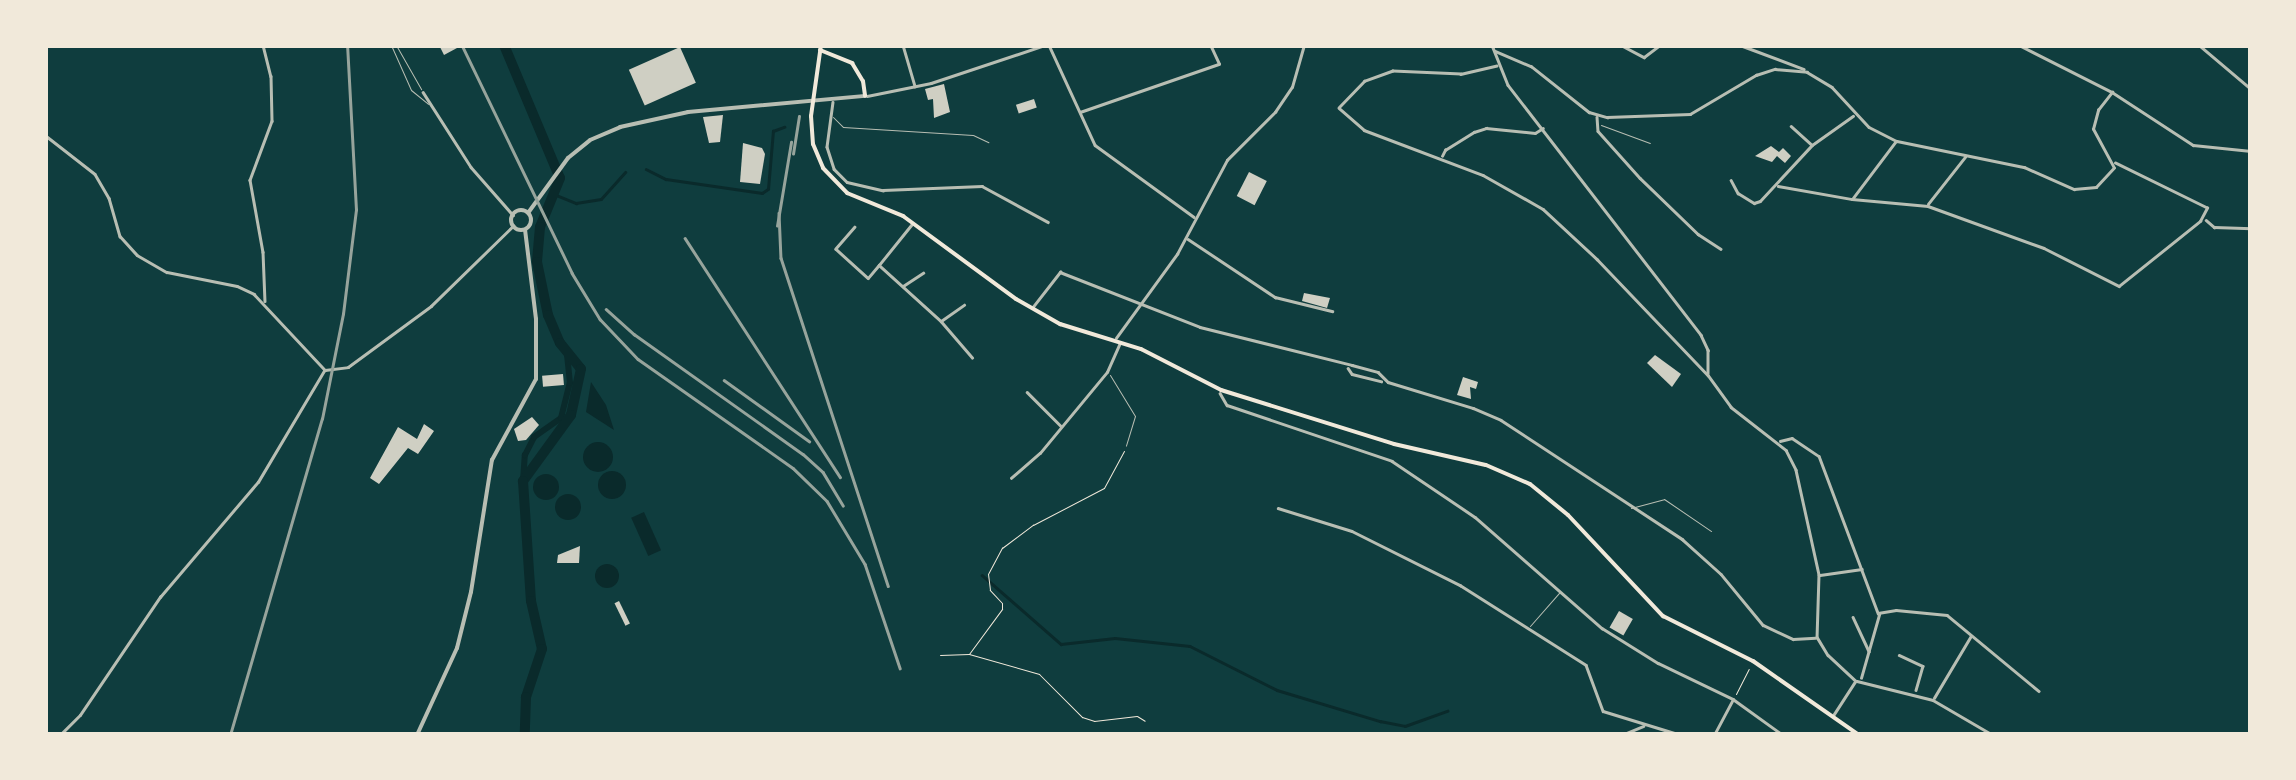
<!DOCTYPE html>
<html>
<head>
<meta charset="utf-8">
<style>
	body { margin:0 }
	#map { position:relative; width:2296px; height:780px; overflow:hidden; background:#0f3d3e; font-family:Quicksand,sans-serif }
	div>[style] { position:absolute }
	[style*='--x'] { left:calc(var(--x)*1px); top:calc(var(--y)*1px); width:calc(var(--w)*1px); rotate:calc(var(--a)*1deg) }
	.water>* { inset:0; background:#0a2a2b; transform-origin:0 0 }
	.round { border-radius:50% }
	.stream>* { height:2.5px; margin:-1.25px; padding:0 1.25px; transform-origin:1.25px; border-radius:1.25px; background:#0a2a2b }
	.canal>* { height:6px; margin:-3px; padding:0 3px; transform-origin:3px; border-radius:3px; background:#0a2a2b }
	.river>* { height:10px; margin:-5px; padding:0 5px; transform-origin:5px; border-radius:5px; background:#0a2a2b }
	.building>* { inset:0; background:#cfcfc3; transform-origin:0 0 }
	.path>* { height:1px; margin:-0.5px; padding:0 0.5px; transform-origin:0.5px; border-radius:0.5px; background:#f1e9da }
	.service>* { height:1px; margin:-0.5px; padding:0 0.5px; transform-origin:0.5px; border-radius:0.5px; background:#b8beb3 }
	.minor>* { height:2.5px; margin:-1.25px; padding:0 1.25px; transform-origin:1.25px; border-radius:1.25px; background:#b8beb3 }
	.tertiary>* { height:4px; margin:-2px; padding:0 2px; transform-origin:2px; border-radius:2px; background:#b8beb3 }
	.tertiary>.ring { margin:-2px; padding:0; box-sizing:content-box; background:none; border:4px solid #b8beb3; border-radius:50% }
	.secondary>* { height:4px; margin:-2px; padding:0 2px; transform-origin:2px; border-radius:2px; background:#f1e9da }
	.rail>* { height:2.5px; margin:-1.25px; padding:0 1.25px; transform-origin:1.25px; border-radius:1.25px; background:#97a49c }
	span { translate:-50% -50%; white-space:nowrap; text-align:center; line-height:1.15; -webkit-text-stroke:8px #f1e9da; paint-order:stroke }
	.frame { position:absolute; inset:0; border:48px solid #f1e9da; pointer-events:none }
</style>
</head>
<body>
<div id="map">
	<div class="water">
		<i style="clip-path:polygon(591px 382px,606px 405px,614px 430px,586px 412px)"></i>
		<i class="round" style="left:583px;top:442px;width:30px;height:30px"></i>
		<i class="round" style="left:598px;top:471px;width:28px;height:28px"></i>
		<i class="round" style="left:533px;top:474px;width:26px;height:26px"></i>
		<i class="round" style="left:555px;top:494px;width:26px;height:26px"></i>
		<i style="left:644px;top:512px;width:42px;height:14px;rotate:66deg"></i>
		<i class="round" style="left:595px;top:564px;width:24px;height:24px"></i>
	</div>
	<div class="stream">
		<i style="--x:646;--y:169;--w:22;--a:27"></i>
		<i style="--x:666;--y:179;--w:97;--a:8.3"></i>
		<i style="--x:762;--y:193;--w:7;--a:-34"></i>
		<i style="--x:768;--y:189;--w:58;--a:-85.1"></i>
		<i style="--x:773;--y:131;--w:12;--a:-20"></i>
		<i style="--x:556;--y:195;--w:22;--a:22"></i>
		<i style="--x:576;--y:203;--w:25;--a:-9"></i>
		<i style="--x:601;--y:199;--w:36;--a:-48"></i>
		<i style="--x:982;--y:575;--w:105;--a:41.1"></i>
		<i style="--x:1061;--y:644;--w:54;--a:-6.3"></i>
		<i style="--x:1115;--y:638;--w:75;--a:6.1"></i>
		<i style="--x:1190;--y:646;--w:97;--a:26.8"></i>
		<i style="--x:1277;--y:690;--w:108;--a:16.8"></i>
		<i style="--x:1380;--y:721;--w:25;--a:11"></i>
		<i style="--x:1405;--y:726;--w:45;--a:-19.7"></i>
	</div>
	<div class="canal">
		<i style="--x:523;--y:481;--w:26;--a:-86"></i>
		<i style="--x:525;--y:455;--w:20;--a:-63"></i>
		<i style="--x:534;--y:437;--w:33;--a:-35"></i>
		<i style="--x:561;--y:418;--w:36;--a:-76"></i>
		<i style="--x:570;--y:383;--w:31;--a:-96"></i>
	</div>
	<div class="river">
		<i style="--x:504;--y:45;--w:144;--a:67.2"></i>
		<i style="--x:560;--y:178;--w:53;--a:112.2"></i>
		<i style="--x:540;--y:227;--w:35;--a:95"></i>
		<i style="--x:537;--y:262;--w:54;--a:78.3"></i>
		<i style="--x:548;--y:315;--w:30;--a:67"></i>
		<i style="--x:560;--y:343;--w:33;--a:51"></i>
		<i style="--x:581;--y:369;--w:47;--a:102.3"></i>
		<i style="--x:571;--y:415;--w:82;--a:126"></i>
		<i style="--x:523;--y:481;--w:120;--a:86.2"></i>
		<i style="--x:531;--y:601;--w:49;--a:77.1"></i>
		<i style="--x:542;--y:649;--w:51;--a:108.4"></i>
		<i style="--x:526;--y:697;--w:38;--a:92"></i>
	</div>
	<div class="building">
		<i style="clip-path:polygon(439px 45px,455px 45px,457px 48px,444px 55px)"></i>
		<i style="left:680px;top:47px;width:39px;height:56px;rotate:66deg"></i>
		<i style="clip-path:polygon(944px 84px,950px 112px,934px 118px,933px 99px,928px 100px,925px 89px)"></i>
		<i style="left:1034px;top:99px;width:9px;height:19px;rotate:72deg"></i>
		<i style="clip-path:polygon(723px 115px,720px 142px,709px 143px,703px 117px)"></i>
		<i style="clip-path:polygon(743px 143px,762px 148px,765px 154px,760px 184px,740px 182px)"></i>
		<i style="clip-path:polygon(1771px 146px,1779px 152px,1783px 148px,1791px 156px,1785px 163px,1777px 156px,1772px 162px,1755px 156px)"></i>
		<i style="left:1249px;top:172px;width:20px;height:27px;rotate:27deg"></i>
		<i style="clip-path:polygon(1304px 293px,1330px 298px,1327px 308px,1302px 301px)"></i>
		<i style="clip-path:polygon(1655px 355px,1681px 374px,1672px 387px,1647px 363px)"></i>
		<i style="left:563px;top:374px;width:11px;height:21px;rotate:85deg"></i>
		<i style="clip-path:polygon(1463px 377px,1478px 382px,1476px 389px,1470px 387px,1471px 399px,1457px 395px)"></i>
		<i style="clip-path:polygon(532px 417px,539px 425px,526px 440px,518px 441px,514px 429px)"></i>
		<i style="clip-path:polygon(424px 424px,434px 431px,418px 454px,408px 448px,379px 484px,370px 478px,398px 427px,417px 439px)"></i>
		<i style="clip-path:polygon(580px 546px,579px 563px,557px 563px,558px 555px)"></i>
		<i style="left:619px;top:601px;width:25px;height:5px;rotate:64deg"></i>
		<i style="left:1619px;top:611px;width:16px;height:19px;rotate:30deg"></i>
	</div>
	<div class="path">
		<i style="--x:969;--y:654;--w:56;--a:-53.7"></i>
		<i style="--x:1002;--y:609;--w:6;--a:-90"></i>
		<i style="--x:1002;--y:603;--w:18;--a:-133"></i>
		<i style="--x:990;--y:590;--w:16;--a:-97"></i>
		<i style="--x:988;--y:574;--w:30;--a:-62"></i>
		<i style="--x:1002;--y:548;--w:39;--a:-37"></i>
		<i style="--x:1033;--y:525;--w:80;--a:-27.5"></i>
		<i style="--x:1104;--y:488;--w:42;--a:-61.6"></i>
		<i style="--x:940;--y:655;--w:29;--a:-2"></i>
		<i style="--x:969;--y:654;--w:73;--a:15.9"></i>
		<i style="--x:1039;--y:674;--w:61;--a:45"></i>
		<i style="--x:1082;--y:717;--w:13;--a:18"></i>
		<i style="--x:1094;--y:721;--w:43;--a:-6.6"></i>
		<i style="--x:1137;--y:716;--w:9;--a:32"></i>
		<i style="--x:1736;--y:694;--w:28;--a:-63"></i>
	</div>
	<div class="service">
		<i style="--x:391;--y:45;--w:49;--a:66"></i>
		<i style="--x:411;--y:90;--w:22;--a:39"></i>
		<i style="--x:396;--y:45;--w:51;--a:60.4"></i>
		<i style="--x:833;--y:117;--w:14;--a:45"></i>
		<i style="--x:843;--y:127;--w:130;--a:3.5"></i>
		<i style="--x:973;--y:135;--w:17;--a:25"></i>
		<i style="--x:1601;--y:125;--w:52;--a:20.2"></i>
		<i style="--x:1110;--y:375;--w:48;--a:58.6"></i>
		<i style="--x:1135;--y:416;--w:31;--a:107"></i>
		<i style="--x:1631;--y:508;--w:34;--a:-15"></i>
		<i style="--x:1664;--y:499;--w:57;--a:34.2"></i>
		<i style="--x:1530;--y:626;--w:44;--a:-48.7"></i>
	</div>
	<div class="minor">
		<i style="--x:263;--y:45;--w:32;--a:76"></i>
		<i style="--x:271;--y:76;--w:45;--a:88.7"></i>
		<i style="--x:272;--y:121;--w:63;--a:110.4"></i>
		<i style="--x:250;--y:180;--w:73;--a:79.8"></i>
		<i style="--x:263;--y:252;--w:49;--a:87.7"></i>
		<i style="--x:903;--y:45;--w:43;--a:73.7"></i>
		<i style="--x:1049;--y:45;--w:110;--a:65.3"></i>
		<i style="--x:1095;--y:145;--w:122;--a:36"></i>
		<i style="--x:1492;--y:45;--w:43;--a:68.2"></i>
		<i style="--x:1508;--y:85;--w:316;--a:52.3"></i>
		<i style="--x:1701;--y:335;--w:17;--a:65"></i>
		<i style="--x:1708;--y:350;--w:23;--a:90"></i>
		<i style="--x:1621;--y:45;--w:26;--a:28"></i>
		<i style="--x:1644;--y:57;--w:20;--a:-37"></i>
		<i style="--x:1740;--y:45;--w:68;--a:20.6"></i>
		<i style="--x:2019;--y:45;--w:104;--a:26.8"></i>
		<i style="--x:2112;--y:92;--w:97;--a:33.2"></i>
		<i style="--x:2193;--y:145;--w:58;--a:5.9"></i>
		<i style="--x:2171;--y:45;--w:4;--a:0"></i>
		<i style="--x:2199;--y:45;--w:68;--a:40.2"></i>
		<i style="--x:1495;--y:51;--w:39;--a:23"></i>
		<i style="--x:1531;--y:66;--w:74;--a:38.4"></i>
		<i style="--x:1589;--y:112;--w:19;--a:16"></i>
		<i style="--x:1607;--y:117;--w:83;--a:-2.1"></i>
		<i style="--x:1690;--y:114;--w:77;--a:-30.6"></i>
		<i style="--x:1756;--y:75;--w:20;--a:-18"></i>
		<i style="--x:1775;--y:69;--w:32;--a:5"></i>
		<i style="--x:1807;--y:72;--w:29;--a:31"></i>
		<i style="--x:1832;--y:87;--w:54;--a:47.2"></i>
		<i style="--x:1869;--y:127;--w:31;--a:27"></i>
		<i style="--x:1897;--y:141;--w:130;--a:11.6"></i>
		<i style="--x:2024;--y:167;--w:55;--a:23.7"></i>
		<i style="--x:2074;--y:189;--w:22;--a:-5"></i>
		<i style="--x:2096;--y:187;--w:26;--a:-47"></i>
		<i style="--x:2114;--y:168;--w:44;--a:-118.3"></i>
		<i style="--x:2093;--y:129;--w:20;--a:-75"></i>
		<i style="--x:2098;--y:110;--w:23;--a:-52"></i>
		<i style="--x:1497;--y:66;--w:37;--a:167"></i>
		<i style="--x:1461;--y:74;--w:68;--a:-177.5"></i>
		<i style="--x:1393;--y:71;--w:30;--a:160"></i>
		<i style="--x:1365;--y:81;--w:37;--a:134"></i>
		<i style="--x:1339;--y:108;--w:33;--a:41"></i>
		<i style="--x:1364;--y:130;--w:127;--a:20.7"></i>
		<i style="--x:1483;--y:175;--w:69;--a:29.5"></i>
		<i style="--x:1543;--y:209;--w:74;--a:42.8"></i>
		<i style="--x:1597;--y:259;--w:161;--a:46.3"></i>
		<i style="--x:1708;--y:375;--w:39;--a:54"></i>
		<i style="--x:1731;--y:407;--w:70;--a:38"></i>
		<i style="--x:1786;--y:450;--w:22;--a:63"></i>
		<i style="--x:1796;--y:470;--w:107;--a:77.6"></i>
		<i style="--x:1819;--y:575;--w:62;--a:91.8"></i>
		<i style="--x:1817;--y:637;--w:21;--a:59"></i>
		<i style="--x:1828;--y:655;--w:38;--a:43"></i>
		<i style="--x:1856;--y:681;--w:40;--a:122.9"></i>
		<i style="--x:423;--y:92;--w:89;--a:57.4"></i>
		<i style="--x:471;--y:167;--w:64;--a:48.8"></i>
		<i style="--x:867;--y:96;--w:65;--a:-11.5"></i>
		<i style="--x:931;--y:83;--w:120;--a:-18.4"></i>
		<i style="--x:833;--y:102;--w:45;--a:97.6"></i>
		<i style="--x:827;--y:147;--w:23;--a:72"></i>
		<i style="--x:834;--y:169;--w:18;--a:45"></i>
		<i style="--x:847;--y:182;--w:37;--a:13"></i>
		<i style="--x:883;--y:190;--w:99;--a:-2.3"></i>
		<i style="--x:982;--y:186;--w:75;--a:28.6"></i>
		<i style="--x:1080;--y:112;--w:147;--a:-19.1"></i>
		<i style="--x:1219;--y:64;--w:21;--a:-115"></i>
		<i style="--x:1597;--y:117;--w:14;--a:86"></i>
		<i style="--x:1598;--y:131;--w:63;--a:48.2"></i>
		<i style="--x:1640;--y:178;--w:81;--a:44"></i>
		<i style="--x:1698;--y:234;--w:27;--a:33"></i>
		<i style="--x:1791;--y:126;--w:27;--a:42"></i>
		<i style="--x:45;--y:135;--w:63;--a:38"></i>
		<i style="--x:95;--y:174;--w:28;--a:60"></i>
		<i style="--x:109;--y:198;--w:40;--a:74"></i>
		<i style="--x:120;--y:236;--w:25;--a:48"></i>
		<i style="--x:137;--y:255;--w:34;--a:30"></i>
		<i style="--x:167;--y:272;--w:71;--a:11.3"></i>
		<i style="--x:237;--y:286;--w:19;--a:25"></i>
		<i style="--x:254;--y:294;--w:104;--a:46.9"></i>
		<i style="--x:325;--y:370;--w:23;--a:-7"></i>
		<i style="--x:348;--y:367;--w:103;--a:-36.3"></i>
		<i style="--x:431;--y:306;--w:115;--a:-44.3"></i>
		<i style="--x:1442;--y:156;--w:7;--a:-63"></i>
		<i style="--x:1445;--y:150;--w:34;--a:-32"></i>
		<i style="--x:1474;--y:132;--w:13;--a:-18"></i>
		<i style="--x:1486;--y:128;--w:49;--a:5.8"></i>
		<i style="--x:1535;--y:133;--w:9;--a:-32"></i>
		<i style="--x:1731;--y:180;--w:15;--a:62"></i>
		<i style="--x:1738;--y:193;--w:19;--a:32"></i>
		<i style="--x:1754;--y:203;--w:6;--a:-18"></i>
		<i style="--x:1760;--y:201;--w:76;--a:-47.1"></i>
		<i style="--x:1812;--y:145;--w:50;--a:-35.3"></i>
		<i style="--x:1778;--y:186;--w:75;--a:10"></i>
		<i style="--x:1852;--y:199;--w:76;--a:5.3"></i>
		<i style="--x:1928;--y:206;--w:123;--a:19.9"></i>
		<i style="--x:2044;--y:248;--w:84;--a:26.9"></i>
		<i style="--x:2119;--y:286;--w:104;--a:-38.7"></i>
		<i style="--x:2200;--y:221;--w:15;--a:-62"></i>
		<i style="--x:2207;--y:208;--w:102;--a:-153.9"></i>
		<i style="--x:1853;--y:198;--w:71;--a:-53"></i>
		<i style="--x:1928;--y:204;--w:60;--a:-51.8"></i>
		<i style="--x:2206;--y:220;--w:11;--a:41"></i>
		<i style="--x:2214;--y:227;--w:37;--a:2"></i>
		<i style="--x:855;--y:227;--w:29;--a:131"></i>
		<i style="--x:836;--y:249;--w:43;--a:42.2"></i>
		<i style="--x:868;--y:278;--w:17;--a:-50"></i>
		<i style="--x:879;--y:265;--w:84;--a:42.1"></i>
		<i style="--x:941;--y:321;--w:48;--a:49.3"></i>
		<i style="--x:1188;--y:239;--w:105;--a:33.7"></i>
		<i style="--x:1275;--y:297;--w:59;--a:13.8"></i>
		<i style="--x:879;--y:265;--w:53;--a:-51.2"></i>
		<i style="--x:903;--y:286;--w:24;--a:-33"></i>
		<i style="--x:1032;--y:308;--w:46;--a:-52.1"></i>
		<i style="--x:1060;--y:272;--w:150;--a:21.4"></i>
		<i style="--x:1200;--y:327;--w:157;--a:14"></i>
		<i style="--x:1352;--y:365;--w:27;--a:15"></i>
		<i style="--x:1378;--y:372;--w:14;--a:45"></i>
		<i style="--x:1388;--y:382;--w:89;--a:17"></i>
		<i style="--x:1473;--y:408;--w:30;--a:23"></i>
		<i style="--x:1501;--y:420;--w:217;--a:33.3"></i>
		<i style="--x:1682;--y:539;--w:52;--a:41.9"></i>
		<i style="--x:1721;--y:574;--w:66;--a:50.5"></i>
		<i style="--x:1763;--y:625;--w:33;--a:25"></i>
		<i style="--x:1793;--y:639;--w:22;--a:-3"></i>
		<i style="--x:941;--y:321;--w:28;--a:-35"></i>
		<i style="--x:1116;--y:338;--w:104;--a:-54"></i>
		<i style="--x:1177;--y:254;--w:106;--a:-62"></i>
		<i style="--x:1227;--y:160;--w:68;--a:-45"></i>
		<i style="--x:1275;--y:112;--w:30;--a:-56"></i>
		<i style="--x:1292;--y:87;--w:44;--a:-74.1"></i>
		<i style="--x:1348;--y:368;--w:7;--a:56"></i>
		<i style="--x:1352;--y:374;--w:30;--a:14"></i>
		<i style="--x:1027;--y:392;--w:48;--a:45"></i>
		<i style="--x:1220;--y:393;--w:14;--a:60"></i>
		<i style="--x:1227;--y:405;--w:174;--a:18.7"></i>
		<i style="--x:1392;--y:461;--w:100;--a:34"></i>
		<i style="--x:1475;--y:517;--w:169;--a:41.2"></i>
		<i style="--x:1602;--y:628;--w:66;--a:32"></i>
		<i style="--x:1658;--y:663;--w:83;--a:25.6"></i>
		<i style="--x:1733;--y:699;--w:62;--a:35.8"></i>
		<i style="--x:1780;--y:441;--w:12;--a:-14"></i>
		<i style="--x:1792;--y:438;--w:32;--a:34"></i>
		<i style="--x:1819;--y:456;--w:168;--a:69.4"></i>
		<i style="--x:1878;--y:613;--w:18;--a:-9"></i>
		<i style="--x:1896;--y:610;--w:51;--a:5.6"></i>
		<i style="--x:1947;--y:615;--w:119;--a:39.6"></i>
		<i style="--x:1011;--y:478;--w:38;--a:-41"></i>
		<i style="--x:1040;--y:453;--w:105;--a:-50.4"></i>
		<i style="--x:1107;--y:372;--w:32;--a:-66"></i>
		<i style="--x:1278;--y:508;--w:77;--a:17.3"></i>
		<i style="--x:1352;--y:531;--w:121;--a:26.6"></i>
		<i style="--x:1460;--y:585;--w:149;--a:32.4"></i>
		<i style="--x:1586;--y:665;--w:49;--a:69.7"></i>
		<i style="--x:1603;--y:711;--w:82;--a:17.1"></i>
		<i style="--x:1820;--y:575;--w:42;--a:-8.1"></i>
		<i style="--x:1853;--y:617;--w:38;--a:65"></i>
		<i style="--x:1899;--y:655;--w:26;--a:25"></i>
		<i style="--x:1923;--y:666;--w:25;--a:106"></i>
		<i style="--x:1861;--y:678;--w:66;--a:-74.1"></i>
		<i style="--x:1857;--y:681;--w:78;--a:14"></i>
		<i style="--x:1933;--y:700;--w:69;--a:30.3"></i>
		<i style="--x:1934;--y:698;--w:72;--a:-59.2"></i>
		<i style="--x:60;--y:735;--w:28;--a:-45"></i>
		<i style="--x:80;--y:715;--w:143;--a:-55.9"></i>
		<i style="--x:160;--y:597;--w:151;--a:-49.6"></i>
		<i style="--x:258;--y:482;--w:129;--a:-59.3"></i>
		<i style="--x:1622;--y:735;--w:23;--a:-23"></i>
		<i style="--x:1714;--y:735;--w:40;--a:-62"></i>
	</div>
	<div class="tertiary">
		<i class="ring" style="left:511px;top:210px;width:16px;height:16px"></i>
		<i style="--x:528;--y:213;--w:68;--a:-54"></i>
		<i style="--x:568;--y:158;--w:28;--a:-39"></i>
		<i style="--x:590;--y:140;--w:33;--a:-23"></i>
		<i style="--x:620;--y:127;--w:70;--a:-12.4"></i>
		<i style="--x:688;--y:112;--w:178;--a:-5.2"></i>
		<i style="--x:417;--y:735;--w:96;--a:-65.3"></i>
		<i style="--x:457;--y:648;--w:58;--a:-76"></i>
		<i style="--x:471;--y:592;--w:134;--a:-81"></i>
		<i style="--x:492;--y:460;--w:92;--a:-61.5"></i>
		<i style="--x:536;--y:379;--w:60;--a:-90"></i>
		<i style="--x:536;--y:319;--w:90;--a:-97"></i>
	</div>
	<div class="secondary">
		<i style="--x:821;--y:45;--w:72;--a:98"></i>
		<i style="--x:811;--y:116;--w:28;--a:86"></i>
		<i style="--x:813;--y:144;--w:26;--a:67"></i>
		<i style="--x:823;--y:168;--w:35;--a:46"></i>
		<i style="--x:847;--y:193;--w:61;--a:22.3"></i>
		<i style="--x:903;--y:216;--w:140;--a:36.3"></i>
		<i style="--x:1016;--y:299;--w:51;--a:29.6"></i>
		<i style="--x:1060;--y:324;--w:85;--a:17.2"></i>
		<i style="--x:1141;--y:349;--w:90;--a:27.1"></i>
		<i style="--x:1221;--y:390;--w:181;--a:17.3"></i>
		<i style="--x:1394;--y:444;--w:94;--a:12.9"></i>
		<i style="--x:1486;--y:465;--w:48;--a:23.4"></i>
		<i style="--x:1530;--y:484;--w:49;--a:39.2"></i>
		<i style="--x:1568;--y:515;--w:139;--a:46.8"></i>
		<i style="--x:1663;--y:616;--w:101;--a:26.6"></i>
		<i style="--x:1753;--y:661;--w:129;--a:34.9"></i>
		<i style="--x:820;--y:50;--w:35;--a:22"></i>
		<i style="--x:852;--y:63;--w:21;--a:59"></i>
		<i style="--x:863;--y:81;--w:15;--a:82"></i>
	</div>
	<div class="rail">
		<i style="--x:462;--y:45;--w:253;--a:64.2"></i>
		<i style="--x:572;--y:273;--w:54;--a:58.7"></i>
		<i style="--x:600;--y:319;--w:55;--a:46.5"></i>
		<i style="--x:638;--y:359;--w:189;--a:35.1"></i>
		<i style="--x:793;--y:468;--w:47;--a:44.1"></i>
		<i style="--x:827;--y:501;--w:74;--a:58.9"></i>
		<i style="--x:865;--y:564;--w:110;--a:71.4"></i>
		<i style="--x:793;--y:154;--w:38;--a:-81"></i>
		<i style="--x:779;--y:213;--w:45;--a:87.5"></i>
		<i style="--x:781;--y:258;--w:345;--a:71.9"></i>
		<i style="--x:777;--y:226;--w:85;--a:-80.5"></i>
		<i style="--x:685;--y:238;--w:285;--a:57"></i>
		<i style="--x:606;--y:309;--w:38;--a:42"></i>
		<i style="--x:634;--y:334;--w:207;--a:35.4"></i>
		<i style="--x:803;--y:454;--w:27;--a:42"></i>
		<i style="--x:823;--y:472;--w:39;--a:59"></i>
		<i style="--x:724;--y:380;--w:105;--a:35.7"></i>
		<i style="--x:230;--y:735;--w:329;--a:-73.8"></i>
		<i style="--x:322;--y:419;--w:107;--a:-78.7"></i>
		<i style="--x:343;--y:314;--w:105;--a:-82.9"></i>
		<i style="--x:356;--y:210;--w:165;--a:-93.1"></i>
	</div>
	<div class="frame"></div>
</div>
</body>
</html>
